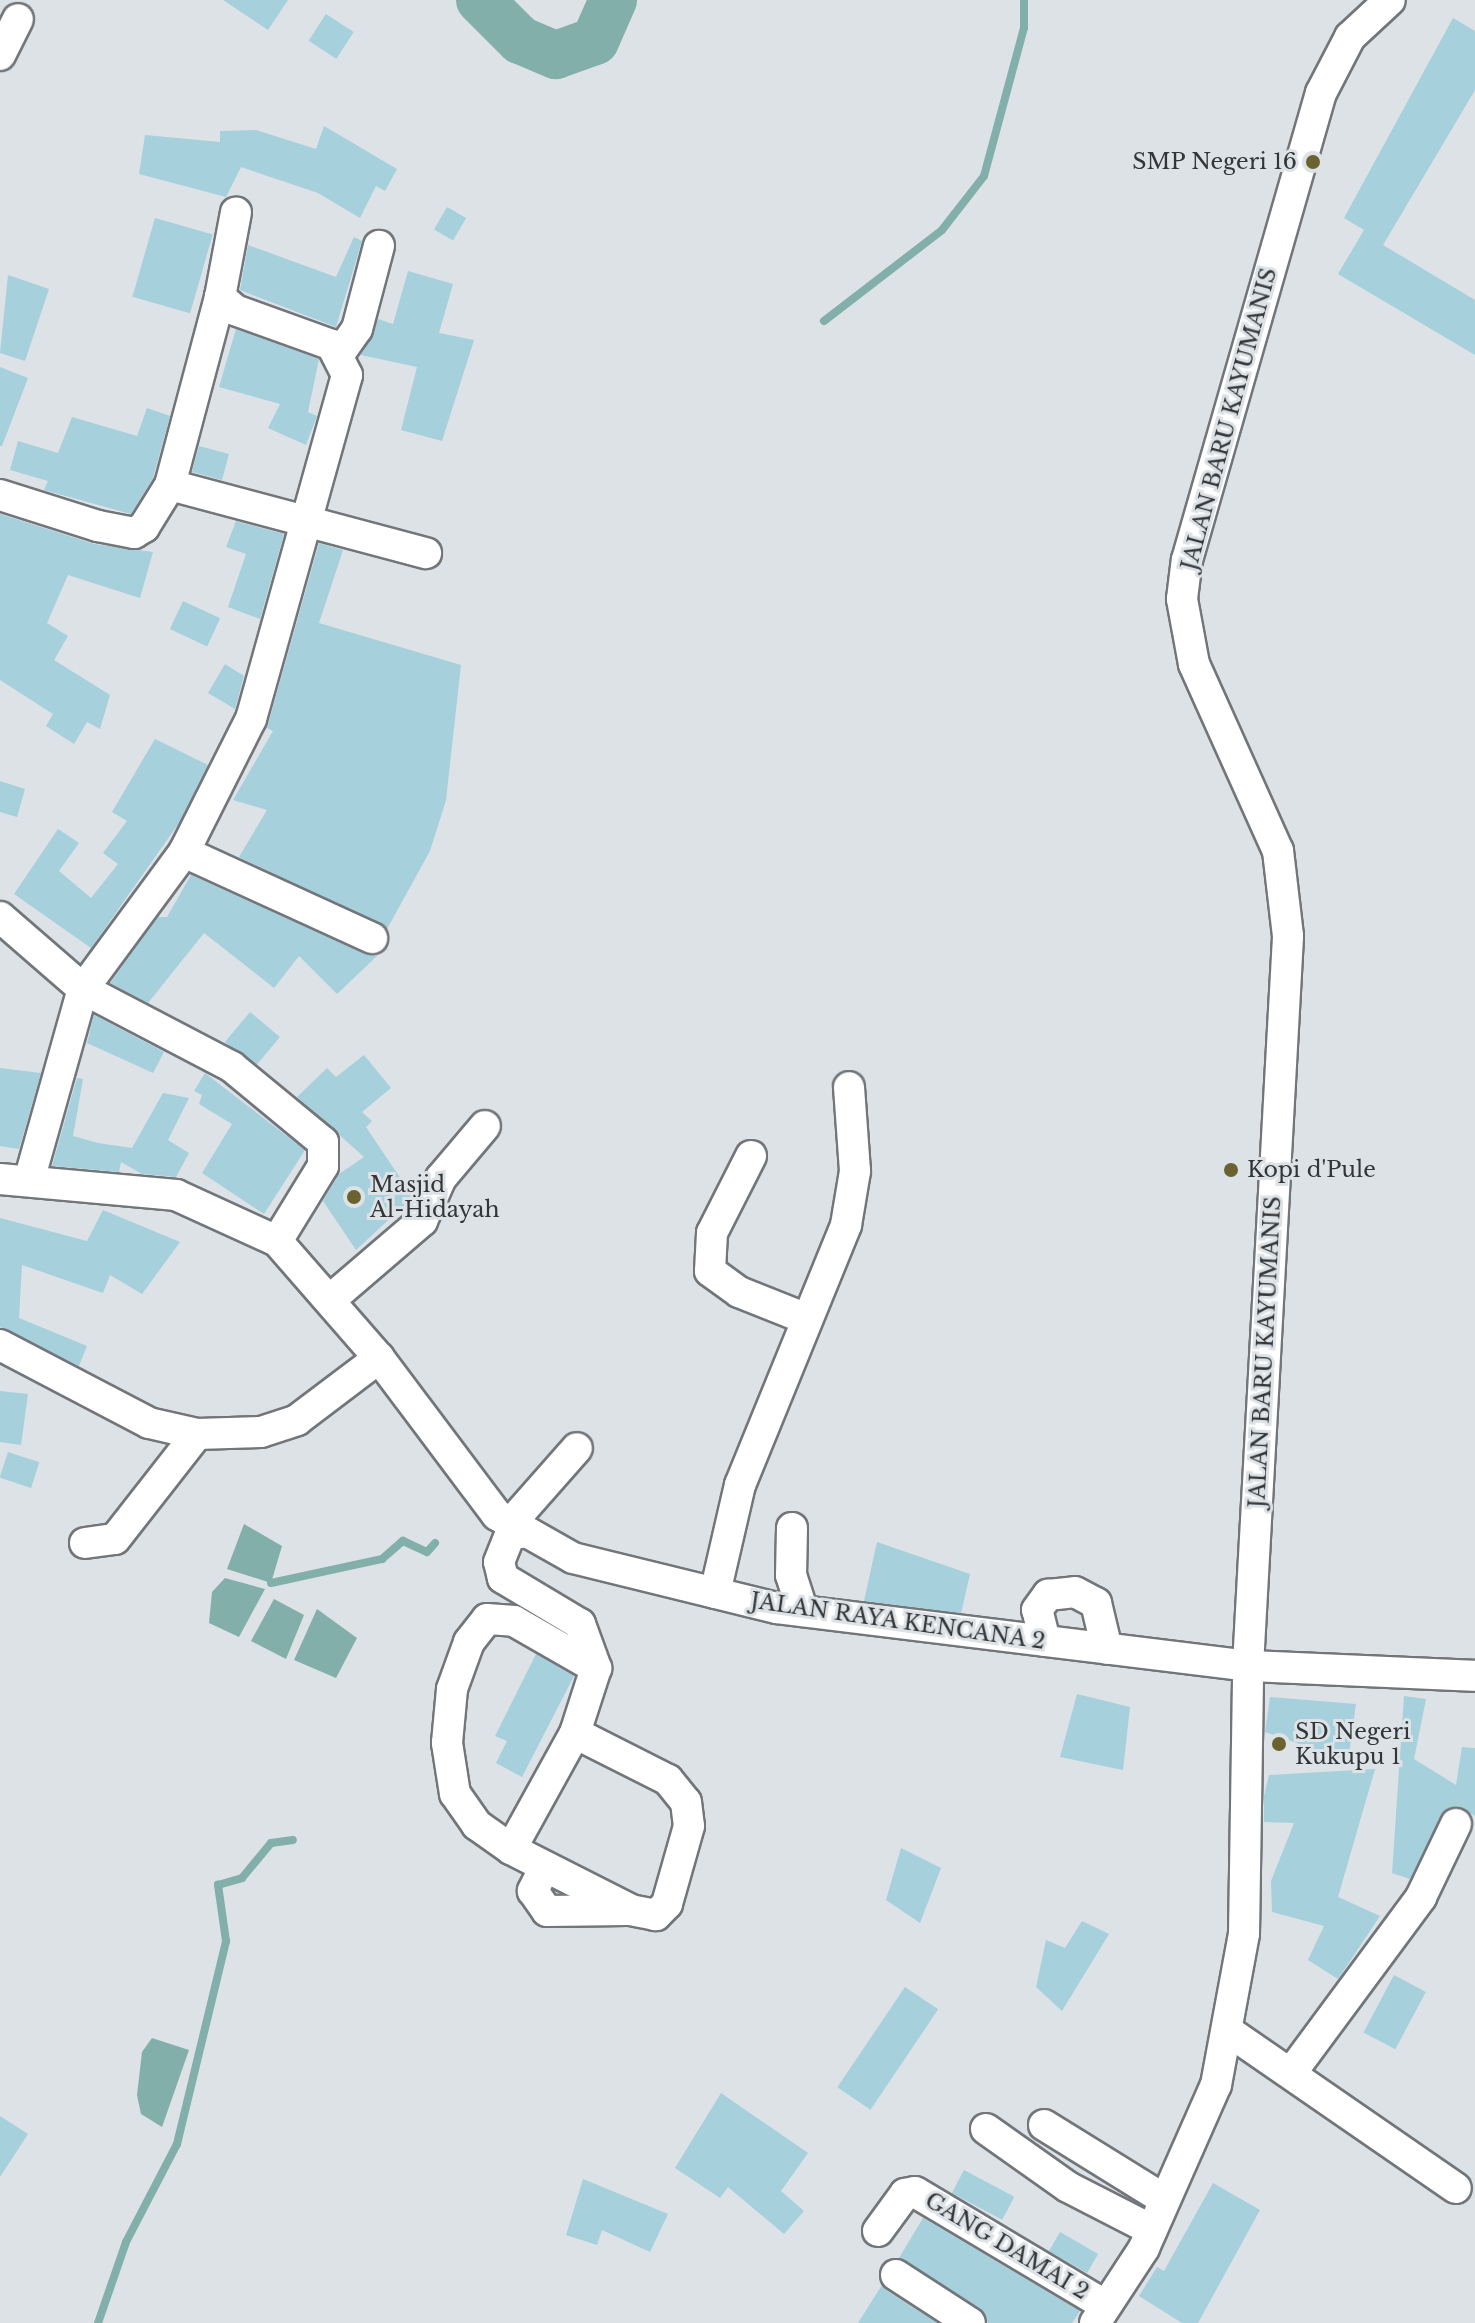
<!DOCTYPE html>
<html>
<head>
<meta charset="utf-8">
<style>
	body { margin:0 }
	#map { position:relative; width:1475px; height:2323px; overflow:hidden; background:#dde2e6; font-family:"Libre Baskerville",serif }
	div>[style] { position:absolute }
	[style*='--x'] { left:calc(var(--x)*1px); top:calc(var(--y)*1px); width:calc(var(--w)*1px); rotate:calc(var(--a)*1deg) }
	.water>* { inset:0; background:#82afaa }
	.stream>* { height:8px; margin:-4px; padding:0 4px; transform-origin:4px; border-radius:4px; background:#82afaa }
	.river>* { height:48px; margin:-24px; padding:0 24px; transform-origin:24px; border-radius:24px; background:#82afaa }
	.building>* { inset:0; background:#a5d0dc; transform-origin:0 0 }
	.roads { filter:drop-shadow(2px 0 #72767a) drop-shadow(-2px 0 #72767a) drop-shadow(0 2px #72767a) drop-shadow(0 -2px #72767a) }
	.minor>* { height:30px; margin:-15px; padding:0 15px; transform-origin:15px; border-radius:15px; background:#fff }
	.dots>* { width:22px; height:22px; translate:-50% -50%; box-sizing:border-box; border:4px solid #dde2e6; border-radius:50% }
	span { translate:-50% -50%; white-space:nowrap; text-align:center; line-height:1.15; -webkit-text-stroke:6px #dde2e6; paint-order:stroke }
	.poi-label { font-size:22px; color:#333536 }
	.right { translate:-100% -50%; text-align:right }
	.left { translate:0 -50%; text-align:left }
	.street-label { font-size:22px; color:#333536 }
</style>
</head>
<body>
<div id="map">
	<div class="water">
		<i style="clip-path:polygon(244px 1524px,282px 1546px,271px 1583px,227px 1569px)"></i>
		<i style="clip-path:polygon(225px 1578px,265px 1589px,239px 1637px,209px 1623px,212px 1592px)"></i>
		<i style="clip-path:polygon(274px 1599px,304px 1615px,286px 1659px,251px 1641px)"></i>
		<i style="clip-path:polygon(317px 1609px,357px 1638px,336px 1678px,294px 1660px)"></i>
		<i style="clip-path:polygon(152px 2038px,189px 2050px,162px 2127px,141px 2114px,137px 2095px,142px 2052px)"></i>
	</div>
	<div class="stream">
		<i style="--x:824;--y:321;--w:149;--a:-37.6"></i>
		<i style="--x:942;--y:230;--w:68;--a:-52.1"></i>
		<i style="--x:984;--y:176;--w:153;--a:-74.9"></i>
		<i style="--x:1024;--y:28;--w:28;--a:-90"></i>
		<i style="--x:271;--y:1583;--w:114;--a:-12.2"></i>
		<i style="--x:382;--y:1559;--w:28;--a:-41"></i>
		<i style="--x:403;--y:1541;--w:26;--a:25"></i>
		<i style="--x:427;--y:1552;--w:12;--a:-48"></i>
		<i style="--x:98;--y:2323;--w:86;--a:-70.9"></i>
		<i style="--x:126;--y:2242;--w:110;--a:-62.5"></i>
		<i style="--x:177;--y:2144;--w:209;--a:-76.4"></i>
		<i style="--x:226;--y:1941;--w:57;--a:-98.1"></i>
		<i style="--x:218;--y:1885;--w:25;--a:-16"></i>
		<i style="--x:242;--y:1878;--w:45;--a:-50.4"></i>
		<i style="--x:271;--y:1843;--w:22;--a:-8"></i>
	</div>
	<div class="river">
		<i style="--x:480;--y:0;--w:57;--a:45"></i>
		<i style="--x:520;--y:40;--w:39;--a:23"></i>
		<i style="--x:556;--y:55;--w:41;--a:-19.7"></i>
		<i style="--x:595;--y:41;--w:45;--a:-66.3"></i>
	</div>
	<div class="building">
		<i style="clip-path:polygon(223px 0,288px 0,268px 30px)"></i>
		<i style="left:326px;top:14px;width:33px;height:32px;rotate:33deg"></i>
		<i style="clip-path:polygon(1453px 18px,1475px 31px,1475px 90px,1383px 245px,1475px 300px,1475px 355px,1338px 274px,1364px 230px,1344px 218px)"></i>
		<i style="clip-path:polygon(324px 126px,397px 169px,385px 191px,376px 186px,360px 218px,318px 193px,241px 167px,226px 197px,139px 174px,145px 135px,220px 142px,220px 131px,256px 130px,316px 149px)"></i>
		<i style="left:447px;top:207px;width:22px;height:26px;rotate:30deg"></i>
		<i style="left:155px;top:218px;width:60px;height:82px;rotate:16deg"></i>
		<i style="clip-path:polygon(354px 237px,362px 241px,336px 327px,240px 290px,248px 245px,336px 277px)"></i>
		<i style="clip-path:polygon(408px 271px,453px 284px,439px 333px,474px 340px,442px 441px,401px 430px,417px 367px,361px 355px,378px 319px,393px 324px)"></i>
		<i style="clip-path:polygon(8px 275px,49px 289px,25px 361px,0 353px)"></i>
		<i style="clip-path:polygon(236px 329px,319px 359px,308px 412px,317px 416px,306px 445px,268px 428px,280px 404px,219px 387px)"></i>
		<i style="clip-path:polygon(0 367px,28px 378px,2px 446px,0 446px)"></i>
		<i style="clip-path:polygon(147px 408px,170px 416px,153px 478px,131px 514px,44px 490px,48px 481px,10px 470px,18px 441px,58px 453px,72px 417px,137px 436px)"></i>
		<i style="left:199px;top:446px;width:31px;height:27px;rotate:15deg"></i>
		<i style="clip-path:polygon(0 514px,94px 544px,153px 552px,140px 598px,68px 575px,47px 623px,68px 636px,54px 660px,110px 695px,100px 729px,87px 722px,74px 744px,46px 726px,53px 714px,0 680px)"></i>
		<i style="clip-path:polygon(236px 521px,284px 534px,260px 619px,228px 607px,246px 554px,226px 547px)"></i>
		<i style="clip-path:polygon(319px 543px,343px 550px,319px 623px,461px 665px,446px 800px,430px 851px,387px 929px,239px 857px,267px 810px,233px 800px,273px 731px,267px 728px)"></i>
		<i style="left:183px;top:601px;width:41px;height:31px;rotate:25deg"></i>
		<i style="clip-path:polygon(225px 664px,244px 676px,235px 709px,208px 693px)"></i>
		<i style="clip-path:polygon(155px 739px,208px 765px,179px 823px,91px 948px,14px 894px,58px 829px,79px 843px,59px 871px,91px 898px,118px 864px,103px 853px,127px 821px,112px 812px)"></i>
		<i style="clip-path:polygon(0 781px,25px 789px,17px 817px,0 812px)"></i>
		<i style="clip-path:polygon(191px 875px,365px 954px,377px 956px,337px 994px,299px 956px,274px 988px,204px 933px,148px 1003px,110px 983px,158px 917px,167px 917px)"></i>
		<i style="left:250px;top:1012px;width:39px;height:39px;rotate:40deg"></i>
		<i style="clip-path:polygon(94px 1015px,164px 1052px,153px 1073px,87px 1043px)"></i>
		<i style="clip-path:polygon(364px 1055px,391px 1088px,362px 1112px,372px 1121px,366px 1127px,413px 1197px,356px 1250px,323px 1201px,339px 1174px,364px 1157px,297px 1097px,327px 1068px,336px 1077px)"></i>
		<i style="clip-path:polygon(0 1068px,41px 1073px,19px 1149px,0 1146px)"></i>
		<i style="clip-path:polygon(205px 1073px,305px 1150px,264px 1214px,202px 1173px,232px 1124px,199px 1104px,202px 1095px,194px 1091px)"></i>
		<i style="clip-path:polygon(77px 1078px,83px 1079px,73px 1136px,98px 1143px,132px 1148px,163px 1093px,189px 1098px,168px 1140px,189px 1153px,176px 1177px,142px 1174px,121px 1162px,119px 1172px,52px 1166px)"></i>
		<i style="clip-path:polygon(103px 1210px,180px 1242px,142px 1294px,110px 1275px,103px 1293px,22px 1265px,19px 1318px,87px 1346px,79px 1366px,0 1327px,0 1218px,87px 1241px)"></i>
		<i style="clip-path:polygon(0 1391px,28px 1394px,21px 1445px,0 1442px)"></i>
		<i style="left:8px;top:1452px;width:33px;height:27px;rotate:18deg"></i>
		<i style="clip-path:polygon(877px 1542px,970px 1574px,961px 1613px,864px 1601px)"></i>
		<i style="clip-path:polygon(536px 1654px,574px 1676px,522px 1777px,496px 1763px,507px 1741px,495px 1736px)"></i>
		<i style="clip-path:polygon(1077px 1694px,1130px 1707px,1123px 1770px,1060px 1757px)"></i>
		<i style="clip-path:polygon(1404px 1696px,1426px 1699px,1414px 1759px,1456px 1785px,1462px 1747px,1475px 1748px,1475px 1816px,1463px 1808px,1445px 1810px,1410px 1879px,1392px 1873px)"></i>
		<i style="clip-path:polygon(1270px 1697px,1356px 1704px,1348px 1761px,1265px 1732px)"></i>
		<i style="clip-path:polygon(1375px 1769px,1338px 1897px,1380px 1916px,1338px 1979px,1308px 1960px,1324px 1926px,1272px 1912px,1271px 1881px,1294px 1823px,1264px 1822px,1264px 1796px,1269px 1775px)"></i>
		<i style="clip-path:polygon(901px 1848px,941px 1868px,920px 1923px,886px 1900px)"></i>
		<i style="clip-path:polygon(1082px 1921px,1109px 1934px,1062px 2011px,1036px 1987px,1046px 1940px,1065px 1948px)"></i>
		<i style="left:1394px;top:1975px;width:36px;height:65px;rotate:28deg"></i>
		<i style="left:905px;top:1987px;width:40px;height:121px;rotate:34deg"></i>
		<i style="clip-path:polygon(721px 2093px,808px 2153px,781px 2191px,804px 2211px,784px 2234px,728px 2187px,720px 2198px,675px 2168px)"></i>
		<i style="clip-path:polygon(0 2116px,28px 2134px,0 2177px)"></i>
		<i style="left:964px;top:2170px;width:57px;height:26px;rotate:28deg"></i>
		<i style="clip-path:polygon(583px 2179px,668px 2214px,650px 2252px,602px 2230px,597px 2245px,566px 2235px)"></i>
		<i style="clip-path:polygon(1213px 2183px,1260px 2210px,1198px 2323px,1182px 2323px,1139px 2296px,1157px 2267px,1164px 2271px)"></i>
		<i style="clip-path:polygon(923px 2218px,1080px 2311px,1072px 2323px,988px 2323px,980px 2308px,899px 2258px)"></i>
		<i style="left:1060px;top:2232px;width:44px;height:22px;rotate:30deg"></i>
		<i style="clip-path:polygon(882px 2285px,886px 2290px,937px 2323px,858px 2323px)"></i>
	</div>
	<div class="roads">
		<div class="minor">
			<i style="--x:0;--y:55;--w:40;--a:-63.4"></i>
			<i style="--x:340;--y:353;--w:29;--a:-55"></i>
			<i style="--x:357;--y:329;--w:86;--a:-75.2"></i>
			<i style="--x:170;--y:485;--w:265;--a:14.9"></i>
			<i style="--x:0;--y:495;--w:103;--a:17.6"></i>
			<i style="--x:98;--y:526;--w:37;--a:11"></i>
			<i style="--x:134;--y:533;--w:12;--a:-31"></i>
			<i style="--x:144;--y:527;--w:49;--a:-58.2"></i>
			<i style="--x:170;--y:485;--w:195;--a:-75.1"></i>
			<i style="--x:184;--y:852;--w:207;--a:24.6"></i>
			<i style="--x:0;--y:917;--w:110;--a:40.9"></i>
			<i style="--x:83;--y:989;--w:168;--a:27.6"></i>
			<i style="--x:232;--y:1067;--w:118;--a:39.5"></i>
			<i style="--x:323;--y:1142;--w:24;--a:90"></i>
			<i style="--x:323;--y:1166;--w:88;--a:121.5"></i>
			<i style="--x:751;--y:1156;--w:86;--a:116.9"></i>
			<i style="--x:712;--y:1233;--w:38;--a:93"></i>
			<i style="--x:710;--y:1271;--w:36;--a:36"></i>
			<i style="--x:739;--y:1292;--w:73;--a:21.7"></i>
			<i style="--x:30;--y:1177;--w:195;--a:-74.3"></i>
			<i style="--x:83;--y:989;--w:170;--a:-53.6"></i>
			<i style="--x:184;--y:852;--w:149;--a:-63.3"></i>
			<i style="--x:251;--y:719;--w:357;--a:-74.4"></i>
			<i style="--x:347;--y:375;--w:34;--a:-117"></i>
			<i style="--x:332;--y:345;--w:103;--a:-160.2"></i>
			<i style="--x:235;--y:310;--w:20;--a:-139"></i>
			<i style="--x:220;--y:297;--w:86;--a:-79.3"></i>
			<i style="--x:0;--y:1179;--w:177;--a:5.2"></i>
			<i style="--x:176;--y:1195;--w:111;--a:24.5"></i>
			<i style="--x:277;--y:1241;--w:155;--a:48.9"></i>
			<i style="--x:379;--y:1358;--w:196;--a:53.1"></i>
			<i style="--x:497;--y:1515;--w:87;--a:29.5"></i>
			<i style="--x:573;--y:1558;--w:210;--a:13.8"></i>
			<i style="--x:777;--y:1608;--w:475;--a:7"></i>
			<i style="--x:1248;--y:1666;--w:227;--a:2.5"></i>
			<i style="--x:331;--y:1299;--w:120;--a:-40.6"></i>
			<i style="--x:422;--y:1221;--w:47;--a:-66.2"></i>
			<i style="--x:441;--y:1178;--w:68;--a:-49.8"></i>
			<i style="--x:0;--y:1345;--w:168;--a:27.6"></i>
			<i style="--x:149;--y:1423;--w:49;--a:12.9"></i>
			<i style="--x:197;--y:1434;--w:64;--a:-1.8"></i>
			<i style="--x:261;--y:1432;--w:38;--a:-18"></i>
			<i style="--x:297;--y:1420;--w:103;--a:-37.1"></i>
			<i style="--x:792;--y:1528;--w:47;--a:91.2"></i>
			<i style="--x:791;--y:1575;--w:38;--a:72"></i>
			<i style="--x:521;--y:1533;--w:18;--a:-99"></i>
			<i style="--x:518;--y:1515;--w:89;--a:-48.6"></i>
			<i style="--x:85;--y:1543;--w:30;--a:-8"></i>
			<i style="--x:115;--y:1539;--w:133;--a:-52"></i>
			<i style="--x:715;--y:1593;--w:111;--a:-77"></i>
			<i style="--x:740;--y:1485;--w:281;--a:-67.8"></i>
			<i style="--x:846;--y:1225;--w:55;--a:-80.5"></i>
			<i style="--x:855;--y:1171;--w:84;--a:-94.1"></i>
			<i style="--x:1045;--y:1641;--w:32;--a:-104"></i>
			<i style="--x:1037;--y:1610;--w:19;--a:-54"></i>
			<i style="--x:1048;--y:1595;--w:27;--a:-6"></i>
			<i style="--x:1075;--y:1592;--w:24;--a:28"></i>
			<i style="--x:1096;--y:1603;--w:47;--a:76.6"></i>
			<i style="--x:575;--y:1733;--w:104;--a:26.8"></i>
			<i style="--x:668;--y:1780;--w:28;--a:51"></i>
			<i style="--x:686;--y:1802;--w:24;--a:83"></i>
			<i style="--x:689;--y:1826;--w:81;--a:105.8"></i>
			<i style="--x:667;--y:1904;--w:16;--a:135"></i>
			<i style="--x:656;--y:1915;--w:25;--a:-169"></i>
			<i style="--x:631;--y:1910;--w:135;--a:-153.1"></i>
			<i style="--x:511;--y:1849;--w:42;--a:-144.8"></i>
			<i style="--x:477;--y:1825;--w:38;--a:-125"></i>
			<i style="--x:455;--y:1794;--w:52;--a:-98.9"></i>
			<i style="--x:447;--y:1743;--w:54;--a:-84.7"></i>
			<i style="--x:452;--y:1689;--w:50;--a:-70.1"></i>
			<i style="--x:469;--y:1642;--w:29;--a:-52"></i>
			<i style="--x:487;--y:1619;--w:27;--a:4"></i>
			<i style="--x:514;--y:1621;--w:95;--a:29.8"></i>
			<i style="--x:511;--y:1849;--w:132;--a:-61.1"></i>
			<i style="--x:575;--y:1733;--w:68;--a:-72.1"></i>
			<i style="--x:596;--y:1668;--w:47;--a:-110"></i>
			<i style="--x:580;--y:1624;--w:90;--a:-149.1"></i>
			<i style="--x:503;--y:1578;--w:16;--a:-104"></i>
			<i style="--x:499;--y:1562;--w:37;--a:-68"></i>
			<i style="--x:545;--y:1867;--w:27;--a:117"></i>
			<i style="--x:533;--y:1891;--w:24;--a:55"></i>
			<i style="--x:547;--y:1911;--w:80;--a:-0.7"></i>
			<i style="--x:1231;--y:2033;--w:273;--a:34.6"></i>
			<i style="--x:1291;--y:2073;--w:219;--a:-53.5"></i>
			<i style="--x:1421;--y:1897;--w:81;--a:-64.4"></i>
			<i style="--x:1044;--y:2125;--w:142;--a:31.8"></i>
			<i style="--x:986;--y:2129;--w:100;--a:35.3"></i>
			<i style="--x:1068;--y:2187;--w:94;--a:27.1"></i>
			<i style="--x:878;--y:2231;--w:46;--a:-53.9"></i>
			<i style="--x:905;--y:2194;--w:10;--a:-11"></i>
			<i style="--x:915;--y:2192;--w:222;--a:30.8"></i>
			<i style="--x:896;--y:2275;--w:88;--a:33"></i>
			<i style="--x:1095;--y:2323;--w:90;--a:-56.8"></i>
			<i style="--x:1144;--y:2248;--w:178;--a:-66.2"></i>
			<i style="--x:1216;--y:2085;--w:154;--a:-79.5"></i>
			<i style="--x:1244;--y:1934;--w:268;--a:-89.1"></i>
			<i style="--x:1248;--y:1666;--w:731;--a:-86.86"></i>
			<i style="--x:1288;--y:936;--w:86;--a:-96.7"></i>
			<i style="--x:1278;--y:851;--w:205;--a:-114.2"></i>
			<i style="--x:1194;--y:664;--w:66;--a:-100.5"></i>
			<i style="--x:1182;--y:599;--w:39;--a:-83"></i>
			<i style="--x:1187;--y:560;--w:486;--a:-74"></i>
			<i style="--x:1321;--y:93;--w:63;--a:-62.6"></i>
			<i style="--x:1350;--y:37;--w:54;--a:-42.8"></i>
		</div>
	</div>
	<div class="dots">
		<i style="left:1313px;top:162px;background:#6a622f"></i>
		<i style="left:1231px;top:1170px;background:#6a622f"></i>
		<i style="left:354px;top:1197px;background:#6a622f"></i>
		<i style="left:1279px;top:1744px;background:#6a622f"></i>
	</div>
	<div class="poi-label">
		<span class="right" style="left:1297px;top:162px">SMP Negeri 16</span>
		<span class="left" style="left:1247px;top:1170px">Kopi d'Pule</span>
		<span class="left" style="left:370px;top:1197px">Masjid<br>Al-Hidayah</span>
		<span class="left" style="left:1295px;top:1744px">SD Negeri<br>Kukupu 1</span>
	</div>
	<div class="street-label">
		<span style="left:1229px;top:419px;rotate:-75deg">JALAN BARU KAYUMANIS</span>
		<span style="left:1265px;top:1352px;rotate:-87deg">JALAN BARU KAYUMANIS</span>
		<span style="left:898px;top:1621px;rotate:8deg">JALAN RAYA KENCANA 2</span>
		<span style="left:1007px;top:2246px;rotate:31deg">GANG DAMAI 2</span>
	</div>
</div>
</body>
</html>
